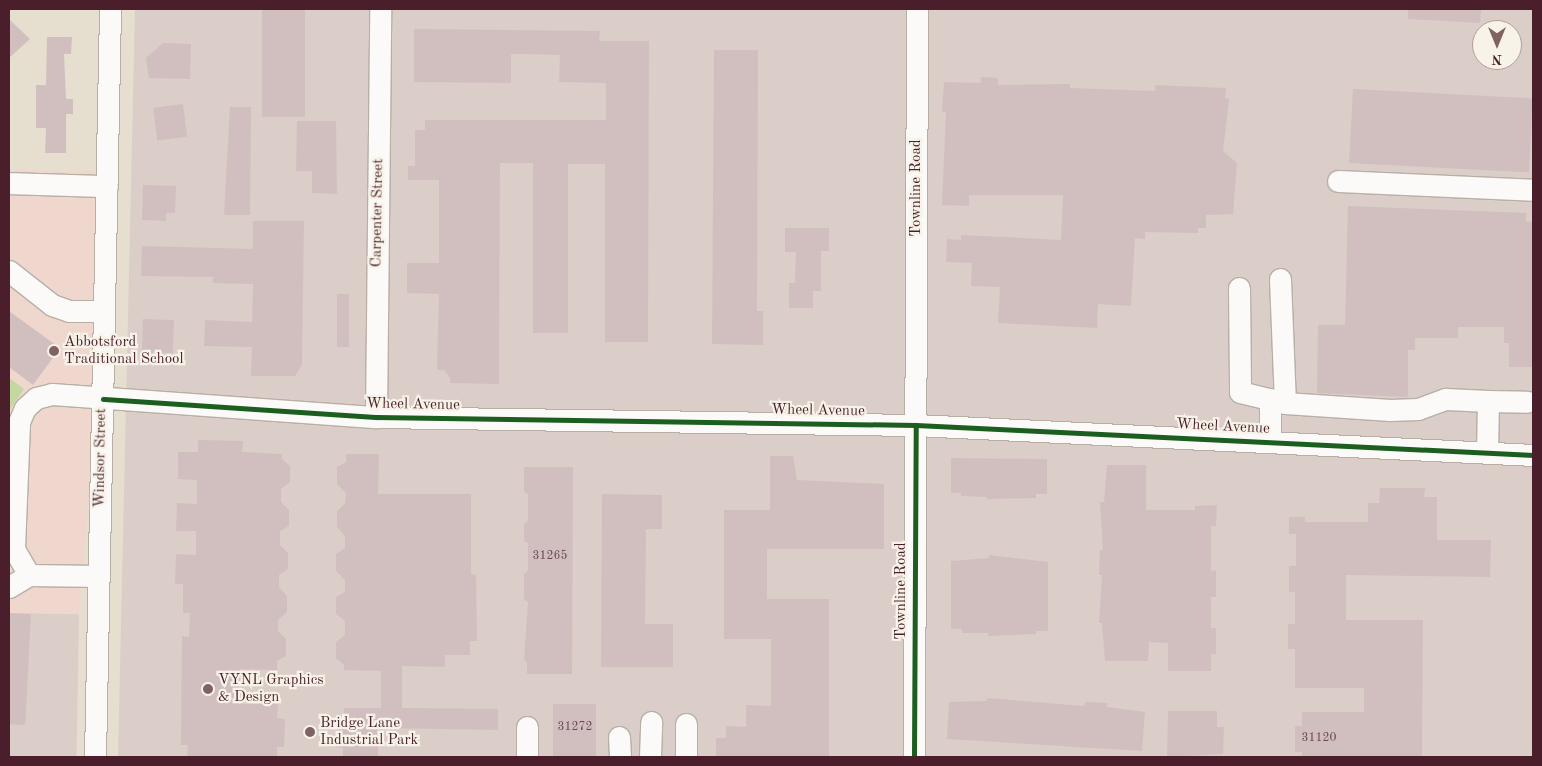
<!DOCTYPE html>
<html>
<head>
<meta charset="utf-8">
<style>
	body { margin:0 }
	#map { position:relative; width:1542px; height:766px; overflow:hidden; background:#e6dfcf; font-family:"Old Standard TT",serif }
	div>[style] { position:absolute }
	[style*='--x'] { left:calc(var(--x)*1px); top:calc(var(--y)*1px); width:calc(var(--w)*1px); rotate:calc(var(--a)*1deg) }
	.built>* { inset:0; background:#efd7ce }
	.industrial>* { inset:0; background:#dbcdc8; transform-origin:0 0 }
	.green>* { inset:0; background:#c5d7a0 }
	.building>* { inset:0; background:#d1bfc0; transform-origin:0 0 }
	.roads { filter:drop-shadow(1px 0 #b7afa6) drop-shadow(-1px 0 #b7afa6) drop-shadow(0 1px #b7afa6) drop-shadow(0 -1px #b7afa6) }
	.minor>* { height:21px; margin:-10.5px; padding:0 10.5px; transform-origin:10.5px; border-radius:10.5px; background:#fbfaf8 }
	.cycleway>* { height:5px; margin:-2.5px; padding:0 2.5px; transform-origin:2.5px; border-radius:2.5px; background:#1b5e20 }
	.dots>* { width:14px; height:14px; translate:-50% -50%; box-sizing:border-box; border:2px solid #f7f3e8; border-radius:50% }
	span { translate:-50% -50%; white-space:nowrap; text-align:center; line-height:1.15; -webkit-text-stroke:4.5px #f7f3e8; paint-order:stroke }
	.number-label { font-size:12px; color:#6c4750 }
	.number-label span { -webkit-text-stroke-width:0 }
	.street-label { font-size:15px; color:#4a1f2b }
	.poi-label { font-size:15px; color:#4a1f2b }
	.left { translate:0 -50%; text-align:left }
	.frame { position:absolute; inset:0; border:10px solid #4a1f2b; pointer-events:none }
	.north { position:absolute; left:1472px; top:20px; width:50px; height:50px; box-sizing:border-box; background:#f7f3e8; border:1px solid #b29e9c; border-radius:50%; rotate:180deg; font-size:14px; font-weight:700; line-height:20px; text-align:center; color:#4a1f2b }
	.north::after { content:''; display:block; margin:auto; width:18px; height:22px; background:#816264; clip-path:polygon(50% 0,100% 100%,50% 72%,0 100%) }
</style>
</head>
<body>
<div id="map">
	<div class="built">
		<i style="clip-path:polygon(9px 170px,103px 171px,98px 397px,79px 614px,9px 613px)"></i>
	</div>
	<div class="industrial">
		<i style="clip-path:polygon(evenodd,135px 9px,1533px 9px,1533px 757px,118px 757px,135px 9px,1482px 30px,1512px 30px,1512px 60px,1482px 60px,1482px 30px)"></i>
		<i style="left:9px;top:613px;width:70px;height:144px;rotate:1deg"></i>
	</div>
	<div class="green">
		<i style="clip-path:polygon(9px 378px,24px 389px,9px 411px)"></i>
	</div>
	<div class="building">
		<i style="left:262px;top:9px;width:43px;height:108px"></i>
		<i style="clip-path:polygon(1408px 9px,1481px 9px,1480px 23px,1408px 19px)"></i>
		<i style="clip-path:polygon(9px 19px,30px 39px,9px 58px)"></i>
		<i style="clip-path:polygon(414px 29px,600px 31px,599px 41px,649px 41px,648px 342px,605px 342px,605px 164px,568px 164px,568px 333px,533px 333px,533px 163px,500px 163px,499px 384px,450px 383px,450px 378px,444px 370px,437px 370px,439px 294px,407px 293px,407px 263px,439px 263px,439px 180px,408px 180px,408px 166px,415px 166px,415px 130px,425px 130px,425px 120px,606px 120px,606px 83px,559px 82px,560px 55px,528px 54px,511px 54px,511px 83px,414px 82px)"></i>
		<i style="clip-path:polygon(47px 37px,72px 37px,71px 54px,64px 54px,66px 99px,73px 99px,73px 114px,66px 114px,66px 153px,45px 153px,46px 128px,36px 128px,36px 85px,46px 85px)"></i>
		<i style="clip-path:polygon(163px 43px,191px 44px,190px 79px,149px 78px,146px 58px)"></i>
		<i style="clip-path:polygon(714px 50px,758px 50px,757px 311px,763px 311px,763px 345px,712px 344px)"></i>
		<i style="clip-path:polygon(981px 77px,998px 78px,998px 85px,1070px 84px,1070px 88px,1155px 91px,1155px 85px,1226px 88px,1225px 98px,1229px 99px,1223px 151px,1237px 163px,1233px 214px,1206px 215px,1206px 228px,1198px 228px,1198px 233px,1145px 232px,1145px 239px,1135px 238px,1131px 306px,1098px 304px,1097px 328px,998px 323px,1000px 287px,971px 286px,972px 263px,946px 262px,947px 239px,961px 240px,961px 235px,1061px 240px,1063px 195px,969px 195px,969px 206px,942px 205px,946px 112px,942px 112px,944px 82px,981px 83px)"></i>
		<i style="left:1353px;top:89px;width:180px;height:74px;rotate:3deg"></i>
		<i style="left:183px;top:104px;width:33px;height:30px;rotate:83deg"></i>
		<i style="clip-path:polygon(230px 107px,251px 107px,250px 215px,224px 215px)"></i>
		<i style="clip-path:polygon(297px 121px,336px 121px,337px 194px,312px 193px,312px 171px,296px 171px)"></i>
		<i style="clip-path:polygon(143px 185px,176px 186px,175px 213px,166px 213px,166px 221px,142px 220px)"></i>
		<i style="clip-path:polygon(1348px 206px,1526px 213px,1526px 221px,1533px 222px,1533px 367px,1509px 367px,1509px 343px,1504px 343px,1504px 327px,1458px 327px,1458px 338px,1415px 338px,1415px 350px,1408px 350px,1408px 397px,1317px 393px,1318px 325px,1345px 325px)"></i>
		<i style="clip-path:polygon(253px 221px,304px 221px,302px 365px,295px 376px,251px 376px,252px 347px,204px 346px,205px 320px,252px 322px,253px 284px,213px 283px,213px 277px,141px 276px,142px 246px,253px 249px)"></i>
		<i style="clip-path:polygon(785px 228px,829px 228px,829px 251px,821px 251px,821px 291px,813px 291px,813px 308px,789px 308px,789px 283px,795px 283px,796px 252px,785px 252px)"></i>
		<i style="left:337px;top:294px;width:12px;height:53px"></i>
		<i style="clip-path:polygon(9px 311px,60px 348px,33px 385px,9px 367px)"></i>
		<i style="left:143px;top:319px;width:31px;height:33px;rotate:2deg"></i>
		<i style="clip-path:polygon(198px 440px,243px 441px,242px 452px,282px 454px,282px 459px,290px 466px,290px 482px,281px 489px,281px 502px,289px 510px,289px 526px,280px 531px,280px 545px,288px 553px,288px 569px,279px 575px,279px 587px,287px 596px,287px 612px,278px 620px,278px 631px,286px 639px,286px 656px,277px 661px,277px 670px,240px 669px,239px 704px,278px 704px,277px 718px,285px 719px,284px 747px,277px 747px,277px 757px,187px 757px,188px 745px,181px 745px,182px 636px,189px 637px,190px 613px,183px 613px,183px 584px,175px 584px,176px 554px,196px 555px,196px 531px,176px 531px,177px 503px,197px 504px,197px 480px,178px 479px,178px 452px,198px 452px)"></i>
		<i style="clip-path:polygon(346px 454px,379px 454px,378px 494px,471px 494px,471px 574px,476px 575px,477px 641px,470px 641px,470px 655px,445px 655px,445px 667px,402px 666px,402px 708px,498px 709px,498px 730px,378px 728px,378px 757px,343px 757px,343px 748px,335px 747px,336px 720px,344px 720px,344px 708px,381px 708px,381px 671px,344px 670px,344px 665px,336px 658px,336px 642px,345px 635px,345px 621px,336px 614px,336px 597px,345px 592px,345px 580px,336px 571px,336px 554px,345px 548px,345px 536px,337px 527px,337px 511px,345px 504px,346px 493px,337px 484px,337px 467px,346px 462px)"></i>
		<i style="clip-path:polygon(770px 456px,793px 456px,797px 480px,884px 484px,884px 549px,767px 549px,767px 599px,829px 599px,829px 757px,716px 757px,716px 738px,726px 738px,726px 726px,746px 727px,746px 705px,771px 706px,771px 639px,724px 639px,724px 510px,770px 510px)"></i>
		<i style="clip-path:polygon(951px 458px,1047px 459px,1047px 494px,1036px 494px,1036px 498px,987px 499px,987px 497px,961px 496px,961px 493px,951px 493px)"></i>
		<i style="clip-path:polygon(1107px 465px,1146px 465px,1146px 510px,1195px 510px,1195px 506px,1217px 505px,1216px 526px,1211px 526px,1211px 571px,1216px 570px,1216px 597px,1211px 597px,1211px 628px,1216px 628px,1216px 654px,1211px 654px,1211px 671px,1168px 671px,1168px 643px,1149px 642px,1148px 661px,1105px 661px,1102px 623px,1099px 623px,1102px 575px,1099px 575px,1100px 550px,1103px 550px,1100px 502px,1104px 502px)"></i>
		<i style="clip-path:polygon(524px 467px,573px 467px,572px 674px,527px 674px,527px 663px,524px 659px,528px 602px,524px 599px,524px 574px,528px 571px,528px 543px,524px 541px,524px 524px,528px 521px,528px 494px,524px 491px)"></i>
		<i style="clip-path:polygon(1380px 488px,1425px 488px,1424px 497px,1437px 497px,1437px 540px,1491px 540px,1490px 577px,1346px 575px,1346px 620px,1423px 620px,1422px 757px,1302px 757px,1302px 752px,1295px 752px,1295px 726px,1302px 726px,1302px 712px,1364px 712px,1364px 688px,1295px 688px,1295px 649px,1288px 649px,1288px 624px,1295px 624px,1295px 592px,1289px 592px,1289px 566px,1296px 566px,1296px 534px,1289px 534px,1289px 517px,1305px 517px,1305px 522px,1368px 522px,1368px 503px,1379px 503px)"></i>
		<i style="clip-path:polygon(602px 494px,662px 495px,662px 529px,646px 529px,645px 624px,673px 624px,673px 667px,601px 667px)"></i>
		<i style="clip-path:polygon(989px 555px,1048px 562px,1048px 631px,1036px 631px,1036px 634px,988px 636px,988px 633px,962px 633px,962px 629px,951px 629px,951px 561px,989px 558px)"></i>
		<i style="left:9px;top:613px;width:22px;height:111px;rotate:3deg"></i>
		<i style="clip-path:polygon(987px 698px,1084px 706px,1085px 702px,1107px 703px,1107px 707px,1145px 712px,1142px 751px,947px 739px,949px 702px,987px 701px)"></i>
		<i style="left:553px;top:704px;width:43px;height:53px"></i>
		<i style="clip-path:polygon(1168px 711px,1217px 711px,1217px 727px,1224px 727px,1223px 754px,1167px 757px)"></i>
	</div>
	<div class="roads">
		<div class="minor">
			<i style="--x:1338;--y:181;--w:195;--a:2.6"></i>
			<i style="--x:9;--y:183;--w:98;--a:1.8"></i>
			<i style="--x:9;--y:271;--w:55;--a:38.3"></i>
			<i style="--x:52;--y:305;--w:18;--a:19"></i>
			<i style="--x:69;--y:311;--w:35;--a:0"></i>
			<i style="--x:1280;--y:279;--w:124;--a:87.7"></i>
			<i style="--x:1239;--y:288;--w:104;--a:89.4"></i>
			<i style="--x:1240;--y:392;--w:46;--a:13.7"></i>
			<i style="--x:1285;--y:403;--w:105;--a:3.8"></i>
			<i style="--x:1390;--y:410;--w:28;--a:-2"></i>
			<i style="--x:1418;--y:409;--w:30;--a:-20"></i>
			<i style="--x:1446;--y:399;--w:42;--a:2.7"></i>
			<i style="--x:376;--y:417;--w:408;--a:-89.4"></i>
			<i style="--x:1270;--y:442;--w:43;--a:-90"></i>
			<i style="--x:1487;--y:453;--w:52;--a:-88.9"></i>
			<i style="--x:1488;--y:401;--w:39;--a:1"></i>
			<i style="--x:99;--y:576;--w:70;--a:-179.2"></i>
			<i style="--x:29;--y:575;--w:30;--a:-120"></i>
			<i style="--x:14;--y:549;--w:127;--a:-87.7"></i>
			<i style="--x:19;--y:422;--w:15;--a:-67"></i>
			<i style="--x:25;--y:408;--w:15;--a:-42"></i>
			<i style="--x:36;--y:398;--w:16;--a:-14"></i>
			<i style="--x:52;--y:394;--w:325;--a:4.1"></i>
			<i style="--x:376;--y:417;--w:540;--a:0.85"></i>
			<i style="--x:916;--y:425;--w:618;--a:2.78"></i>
			<i style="--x:9;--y:587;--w:23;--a:-31"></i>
			<i style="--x:686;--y:724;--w:33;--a:90"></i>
			<i style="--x:527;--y:727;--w:30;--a:90"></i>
			<i style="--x:619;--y:737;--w:20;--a:87"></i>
			<i style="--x:95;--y:757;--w:748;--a:-88.85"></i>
			<i style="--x:650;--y:757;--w:35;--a:-88"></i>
			<i style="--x:914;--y:757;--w:748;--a:-89.77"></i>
		</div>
	</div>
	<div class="cycleway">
		<i style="--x:103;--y:399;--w:274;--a:3.8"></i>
		<i style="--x:376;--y:417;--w:540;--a:0.85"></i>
		<i style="--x:916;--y:425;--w:618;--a:2.78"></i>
		<i style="--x:914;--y:757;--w:332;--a:-89.7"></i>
	</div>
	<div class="dots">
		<i style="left:54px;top:351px;background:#816264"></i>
		<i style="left:208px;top:689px;background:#816264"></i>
		<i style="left:310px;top:732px;background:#816264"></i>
	</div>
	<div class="number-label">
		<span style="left:550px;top:557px">31265</span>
		<span style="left:575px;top:728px">31272</span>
		<span style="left:1319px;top:739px">31120</span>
	</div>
	<div class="street-label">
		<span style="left:917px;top:188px;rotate:-90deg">Townline Road</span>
		<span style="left:378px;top:213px;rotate:-89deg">Carpenter Street</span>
		<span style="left:413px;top:405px;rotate:1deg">Wheel Avenue</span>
		<span style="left:818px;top:411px;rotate:1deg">Wheel Avenue</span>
		<span style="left:1223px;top:427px;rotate:3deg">Wheel Avenue</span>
		<span style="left:101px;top:458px;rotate:-89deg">Windsor Street</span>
		<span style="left:902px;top:591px;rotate:-90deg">Townline Road</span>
	</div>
	<div class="poi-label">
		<span class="left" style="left:64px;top:351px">Abbotsford<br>Traditional School</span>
		<span class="left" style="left:218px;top:689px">VYNL Graphics<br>&amp; Design</span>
		<span class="left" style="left:320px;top:732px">Bridge Lane<br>Industrial Park</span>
	</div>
	<div class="frame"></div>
	<div class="north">N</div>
</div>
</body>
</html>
